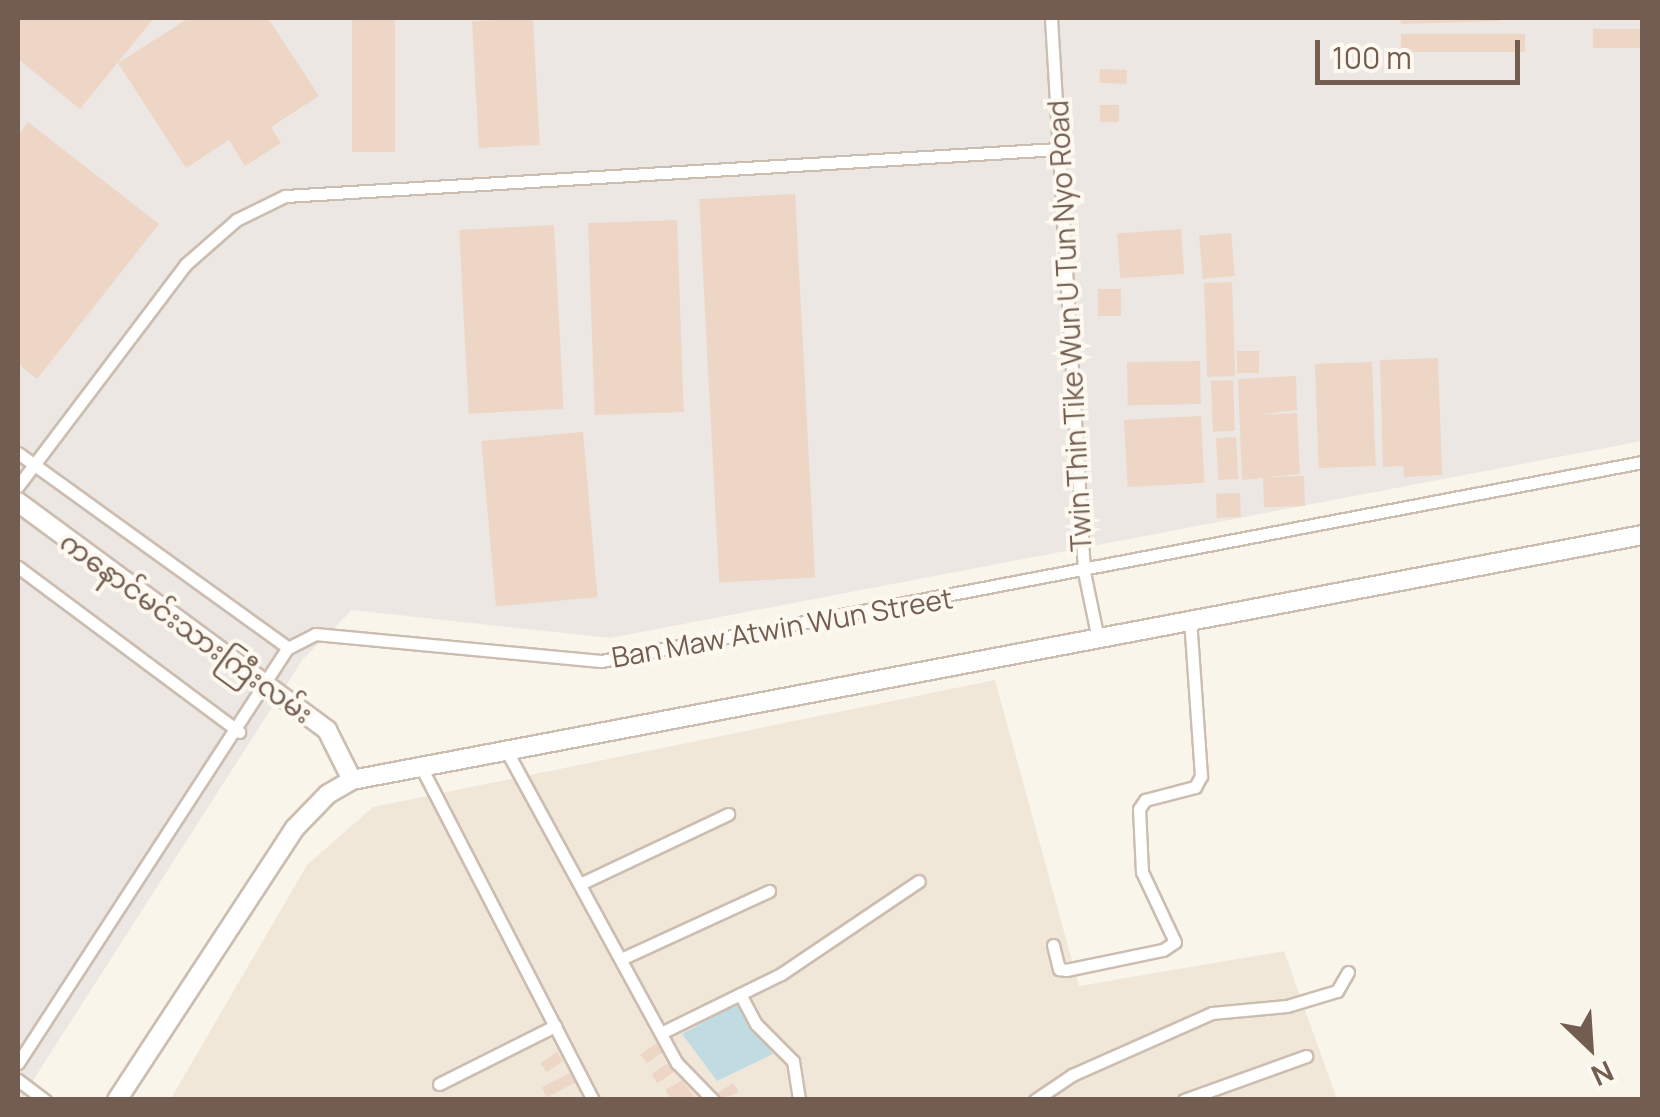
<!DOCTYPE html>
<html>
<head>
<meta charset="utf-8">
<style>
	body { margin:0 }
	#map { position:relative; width:1660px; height:1117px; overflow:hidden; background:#faf5ea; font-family:Manrope,"Noto Sans Myanmar",sans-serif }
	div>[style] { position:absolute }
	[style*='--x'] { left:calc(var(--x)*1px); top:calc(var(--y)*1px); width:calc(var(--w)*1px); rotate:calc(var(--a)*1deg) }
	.residential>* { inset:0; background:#f1e7d9 }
	.industrial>* { inset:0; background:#ece7e3 }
	.water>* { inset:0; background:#c0dce2 }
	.building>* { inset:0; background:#edd6c5; transform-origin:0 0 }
	.roads { filter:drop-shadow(2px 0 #ccbdb1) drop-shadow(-2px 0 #ccbdb1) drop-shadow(0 2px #ccbdb1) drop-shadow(0 -2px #ccbdb1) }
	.minor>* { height:11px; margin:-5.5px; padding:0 5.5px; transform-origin:5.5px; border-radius:5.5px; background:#fff }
	.secondary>* { height:18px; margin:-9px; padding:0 9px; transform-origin:9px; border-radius:9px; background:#fff }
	span { translate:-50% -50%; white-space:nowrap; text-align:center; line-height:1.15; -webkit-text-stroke:8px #fdf9f0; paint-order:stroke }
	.street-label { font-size:28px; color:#735d50 }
	.frame { position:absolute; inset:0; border:20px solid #735d50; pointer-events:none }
	.north { position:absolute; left:1540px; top:997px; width:100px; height:100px; -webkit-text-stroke:8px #fdf9f0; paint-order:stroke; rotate:155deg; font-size:28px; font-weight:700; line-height:40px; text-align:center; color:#735d50 }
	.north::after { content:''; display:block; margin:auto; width:35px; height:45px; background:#735d50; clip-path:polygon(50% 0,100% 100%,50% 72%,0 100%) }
	.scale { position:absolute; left:1315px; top:40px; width:205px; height:45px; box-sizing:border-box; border:5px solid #735d50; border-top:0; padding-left:12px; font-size:30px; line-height:35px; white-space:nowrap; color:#735d50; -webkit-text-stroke:8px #fdf9f0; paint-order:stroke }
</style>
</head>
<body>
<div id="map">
	<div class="residential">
		<i style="clip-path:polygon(995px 680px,1079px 986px,1284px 951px,1337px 1099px,170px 1100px,307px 865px,373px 807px)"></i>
	</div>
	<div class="industrial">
		<i style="clip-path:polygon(18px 18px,1642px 18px,1642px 441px,610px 638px,352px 610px,303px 659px,25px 1093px,30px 1099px,18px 1099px)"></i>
	</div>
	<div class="water">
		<i style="clip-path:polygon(738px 1003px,773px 1054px,717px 1081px,682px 1034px)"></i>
	</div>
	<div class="building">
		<i style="clip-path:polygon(18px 18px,154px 18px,80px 109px,18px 59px)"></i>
		<i style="clip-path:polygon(189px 18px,268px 18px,319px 96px,271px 127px,281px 143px,245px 166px,229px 140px,186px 168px,118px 63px)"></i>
		<i style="left:352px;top:18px;width:43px;height:134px"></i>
		<i style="left:533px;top:18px;width:127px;height:61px;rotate:87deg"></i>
		<i style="clip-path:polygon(1400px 18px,1500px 18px,1500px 21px,1401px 24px)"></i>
		<i style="left:1642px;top:29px;width:19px;height:49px;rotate:90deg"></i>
		<i style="left:1525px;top:34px;width:18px;height:124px;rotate:90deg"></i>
		<i style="left:1100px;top:69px;width:27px;height:14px;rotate:2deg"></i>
		<i style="left:1100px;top:105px;width:19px;height:17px"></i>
		<i style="clip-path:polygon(28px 122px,159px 224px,37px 379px,18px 364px,18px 136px)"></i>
		<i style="left:795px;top:194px;width:384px;height:96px;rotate:87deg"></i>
		<i style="left:677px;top:220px;width:192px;height:89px;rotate:88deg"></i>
		<i style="left:554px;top:225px;width:184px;height:95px;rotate:87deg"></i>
		<i style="left:1181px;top:229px;width:45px;height:64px;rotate:86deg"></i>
		<i style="left:1231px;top:233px;width:43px;height:32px;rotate:85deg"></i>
		<i style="left:1232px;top:282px;width:94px;height:28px;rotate:88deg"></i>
		<i style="left:1121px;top:289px;width:27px;height:23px;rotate:90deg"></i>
		<i style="left:1237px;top:351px;width:22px;height:22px"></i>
		<i style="clip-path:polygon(1438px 358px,1442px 475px,1404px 477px,1403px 466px,1383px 467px,1380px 360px)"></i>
		<i style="left:1200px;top:361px;width:43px;height:73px;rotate:89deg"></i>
		<i style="left:1372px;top:362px;width:104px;height:57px;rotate:88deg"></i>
		<i style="clip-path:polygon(1296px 376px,1297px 410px,1259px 415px,1297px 413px,1300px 474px,1242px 480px,1238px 379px)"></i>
		<i style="left:1233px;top:380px;width:51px;height:22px;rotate:88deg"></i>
		<i style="left:1201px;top:416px;width:67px;height:77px;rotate:87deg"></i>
		<i style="left:583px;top:432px;width:166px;height:102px;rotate:85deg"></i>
		<i style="left:1236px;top:437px;width:42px;height:20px;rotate:87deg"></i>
		<i style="left:1304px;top:476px;width:30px;height:41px;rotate:88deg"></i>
		<i style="left:1240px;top:493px;width:24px;height:24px;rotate:88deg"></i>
		<i style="left:657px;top:1043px;width:11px;height:20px;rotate:56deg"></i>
		<i style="left:557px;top:1052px;width:11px;height:20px;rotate:56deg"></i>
		<i style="left:668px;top:1063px;width:11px;height:20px;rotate:56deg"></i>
		<i style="left:572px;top:1072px;width:11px;height:34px;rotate:63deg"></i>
		<i style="clip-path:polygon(682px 1080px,689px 1089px,696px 1100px,671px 1099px,665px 1090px)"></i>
		<i style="clip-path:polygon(733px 1083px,739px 1092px,720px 1100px,716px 1094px)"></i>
	</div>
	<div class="roads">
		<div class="minor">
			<i style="--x:1051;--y:18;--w:555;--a:86.59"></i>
			<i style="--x:1084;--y:572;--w:63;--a:78.2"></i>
			<i style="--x:18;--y:453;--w:333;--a:35.8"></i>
			<i style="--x:18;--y:486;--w:278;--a:-52.9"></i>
			<i style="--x:186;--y:264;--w:67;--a:-41.3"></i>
			<i style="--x:236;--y:220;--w:55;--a:-26.1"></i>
			<i style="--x:285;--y:196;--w:774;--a:-3.48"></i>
			<i style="--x:18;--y:567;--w:276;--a:36.7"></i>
			<i style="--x:505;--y:748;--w:359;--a:61.4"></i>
			<i style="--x:677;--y:1063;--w:52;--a:45.8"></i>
			<i style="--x:419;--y:763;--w:379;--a:62.7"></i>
			<i style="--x:580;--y:884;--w:164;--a:-25.3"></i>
			<i style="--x:1053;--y:945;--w:25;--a:76"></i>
			<i style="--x:1059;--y:969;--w:7;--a:8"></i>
			<i style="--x:1066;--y:970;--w:99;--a:-11.7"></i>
			<i style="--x:1163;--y:950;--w:14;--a:-34"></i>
			<i style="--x:1175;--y:942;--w:77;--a:-115.2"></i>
			<i style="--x:1142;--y:872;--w:63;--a:-92.7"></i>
			<i style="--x:1139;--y:809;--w:11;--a:-56"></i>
			<i style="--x:1145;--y:800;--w:52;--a:-14.6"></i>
			<i style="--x:1195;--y:787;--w:13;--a:-61"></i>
			<i style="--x:1201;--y:776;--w:159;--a:-94"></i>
			<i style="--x:621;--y:959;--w:163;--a:-24.7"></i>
			<i style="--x:740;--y:994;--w:34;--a:62"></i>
			<i style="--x:756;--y:1024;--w:52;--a:45"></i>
			<i style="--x:793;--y:1061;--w:39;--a:81"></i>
			<i style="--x:661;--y:1033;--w:134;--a:-26.2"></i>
			<i style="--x:781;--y:974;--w:166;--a:-34"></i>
			<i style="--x:18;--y:1063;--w:495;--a:-57"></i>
			<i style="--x:288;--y:648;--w:30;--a:-27"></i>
			<i style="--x:315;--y:634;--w:287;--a:5.4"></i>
			<i style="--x:601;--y:661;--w:1060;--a:-10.82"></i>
			<i style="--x:18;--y:1080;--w:34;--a:37"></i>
			<i style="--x:439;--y:1084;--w:130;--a:-26.6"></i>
			<i style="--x:1035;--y:1100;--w:45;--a:-34"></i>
			<i style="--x:1072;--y:1075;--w:153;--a:-23.9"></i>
			<i style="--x:1212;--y:1013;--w:75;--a:-5.3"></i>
			<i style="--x:1287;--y:1006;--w:52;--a:-16.7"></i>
			<i style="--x:1337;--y:991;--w:22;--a:-60"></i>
			<i style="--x:1184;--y:1100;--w:130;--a:-19.8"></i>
		</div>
		<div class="secondary">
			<i style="--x:18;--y:502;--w:384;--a:36.4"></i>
			<i style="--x:327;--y:730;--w:56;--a:63.4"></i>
			<i style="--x:117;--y:1100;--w:325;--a:-56.8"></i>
			<i style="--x:295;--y:828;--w:47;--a:-45.9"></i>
			<i style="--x:328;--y:794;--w:28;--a:-30"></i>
			<i style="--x:352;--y:780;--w:1313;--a:-10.75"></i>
		</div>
	</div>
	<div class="street-label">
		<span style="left:1069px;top:326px;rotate:-93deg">Twin Thin Tike Wun U Tun Nyo Road</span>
		<span style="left:187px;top:627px;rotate:36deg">ကနောင်မင်းသားကြီးလမ်း</span>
		<span style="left:782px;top:627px;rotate:-10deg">Ban Maw Atwin Wun Street</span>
	</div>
	<div class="frame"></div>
	<div class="north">N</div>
	<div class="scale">100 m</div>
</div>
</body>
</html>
